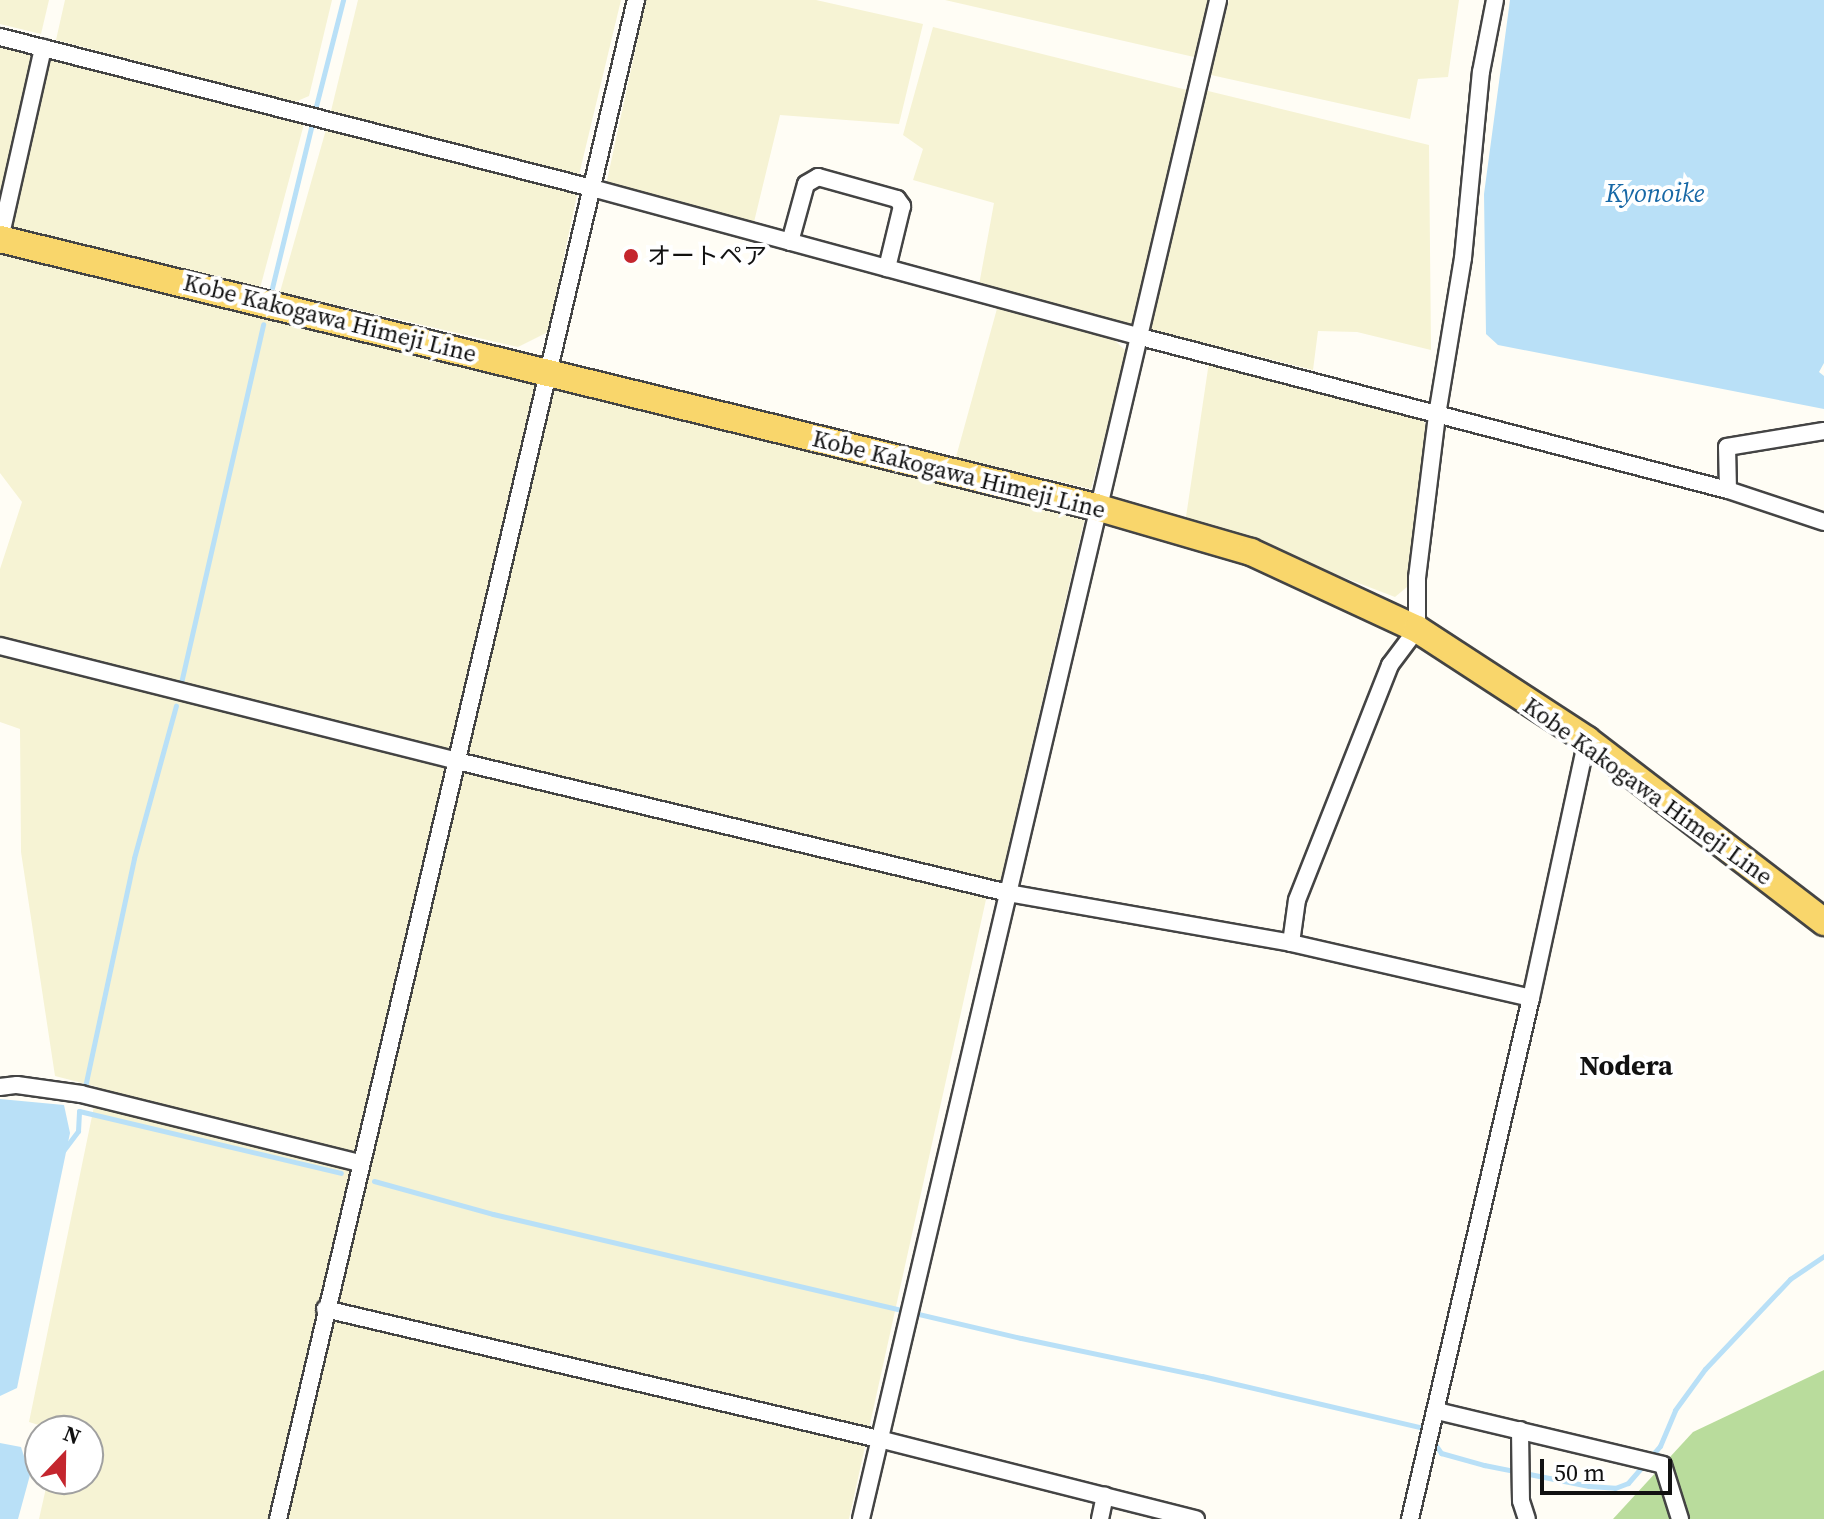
<!DOCTYPE html>
<html>
<head>
<meta charset="utf-8">
<style>
	body { margin:0 }
	#map { position:relative; width:1824px; height:1519px; overflow:hidden; background:#fffdf5; font-family:"Source Serif 4","Noto Sans JP",serif }
	div>[style] { position:absolute }
	[style*='--x'] { left:calc(var(--x)*1px); top:calc(var(--y)*1px); width:calc(var(--w)*1px); rotate:calc(var(--a)*1deg) }
	.farmland>* { inset:0; background:#f6f3d4; transform-origin:0 0 }
	.forest>* { inset:0; background:#b9dc9c }
	.water>* { inset:0; background:#b9e0f7 }
	.stream>* { height:5px; margin:-2.5px; padding:0 2.5px; transform-origin:2.5px; border-radius:2.5px; background:#b9e0f7 }
	.roads { filter:drop-shadow(2px 0 #444) drop-shadow(-2px 0 #444) drop-shadow(0 2px #444) drop-shadow(0 -2px #444) }
	.street>* { height:16px; margin:-8px; padding:0 8px; transform-origin:8px; border-radius:8px; background:#fff }
	.primary>* { height:26px; margin:-13px; padding:0 13px; transform-origin:13px; border-radius:13px; background:#f9d66b }
	.dots>* { width:22px; height:22px; translate:-50% -50%; box-sizing:border-box; border:4px solid #fff; border-radius:50% }
	span { translate:-50% -50%; white-space:nowrap; text-align:center; line-height:1.15; -webkit-text-stroke:8px #fff; paint-order:stroke }
	.poi-label { font-size:24px; color:#111 }
	.left { translate:0 -50%; text-align:left }
	.street-label { font-size:24px; color:#111 }
	.water-label { font-size:26px; color:#1768a6; font-style:italic }
	.quarter-label { font-size:28px; color:#111; font-weight:700 }
	.north { position:absolute; left:24px; top:1415px; width:80px; height:80px; box-sizing:border-box; background:#fff; border:2px solid #a0a0a0; border-radius:50%; rotate:22deg; font-size:22px; font-weight:700; line-height:32px; text-align:center; color:#111 }
	.north::after { content:''; display:block; margin:auto; width:28px; height:36px; background:#c4262e; clip-path:polygon(50% 0,100% 100%,50% 72%,0 100%) }
	.scale { position:absolute; left:1540px; top:1459px; width:132px; height:36px; box-sizing:border-box; border:4px solid #111; border-top:0; padding-left:10px; font-size:24px; line-height:28px; white-space:nowrap; color:#111; -webkit-text-stroke:6px #fff; paint-order:stroke }
</style>
</head>
<body>
<div id="map">
	<div class="farmland">
		<i style="clip-path:polygon(0 0,49px 0,41px 34px,0 24px)"></i>
		<i style="clip-path:polygon(65px 0,332px 0,309px 96px,295px 102px,56px 40px)"></i>
		<i style="clip-path:polygon(358px 0,621px 0,579px 175px,331px 111px)"></i>
		<i style="clip-path:polygon(646px 0,816px 0,923px 24px,899px 124px,780px 115px,754px 222px,606px 185px)"></i>
		<i style="clip-path:polygon(945px 0,1208px 0,1194px 57px)"></i>
		<i style="clip-path:polygon(1229px 0,1459px 0,1448px 77px,1418px 79px,1410px 119px,1211px 75px)"></i>
		<i style="clip-path:polygon(933px 27px,1187px 90px,1131px 328px,979px 285px,994px 203px,913px 180px,923px 149px,903px 135px)"></i>
		<i style="clip-path:polygon(0 43px,35px 52px,0 205px)"></i>
		<i style="left:51px;top:56px;width:262px;height:177px;rotate:15deg"></i>
		<i style="clip-path:polygon(1204px 90px,1429px 145px,1431px 350px,1357px 332px,1318px 331px,1313px 370px,1149px 329px)"></i>
		<i style="clip-path:polygon(327px 126px,577px 195px,548px 332px,518px 347px,280px 292px)"></i>
		<i style="clip-path:polygon(0 250px,1085px 517px,999px 887px,0 641px,0 569px,22px 502px,0 473px)"></i>
		<i style="clip-path:polygon(998px 305px,1110px 336px,1127px 352px,1091px 489px,956px 457px)"></i>
		<i style="clip-path:polygon(1209px 362px,1423px 420px,1428px 431px,1407px 587px,1395px 597px,1186px 517px)"></i>
		<i style="clip-path:polygon(0 653px,987px 895px,849px 1519px,39px 1519px,48px 1479px,88px 1479px,88px 1431px,58px 1431px,29px 1422px,98px 1087px,55px 1076px,21px 852px,20px 729px,0 722px)"></i>
	</div>
	<div class="forest">
		<i style="clip-path:polygon(1824px 1370px,1824px 1519px,1613px 1519px,1693px 1432px)"></i>
	</div>
	<div class="water">
		<i style="clip-path:polygon(1510px 0,1824px 0,1824px 363px,1819px 372px,1824px 376px,1824px 409px,1498px 345px,1486px 334px,1484px 194px)"></i>
		<i style="clip-path:polygon(0 1099px,64px 1105px,70px 1133px,17px 1388px,0 1396px)"></i>
		<i style="clip-path:polygon(0 1443px,21px 1447px,30px 1475px,18px 1519px,0 1519px)"></i>
	</div>
	<div class="stream">
		<i style="--x:315;--y:110;--w:114;--a:-75.7"></i>
		<i style="--x:271;--y:292;--w:173;--a:-76.3"></i>
		<i style="--x:181;--y:683;--w:368;--a:-77.1"></i>
		<i style="--x:85;--y:1087;--w:234;--a:-77.9"></i>
		<i style="--x:134;--y:858;--w:158;--a:-74.6"></i>
		<i style="--x:63;--y:1151;--w:25;--a:-53"></i>
		<i style="--x:78;--y:1131;--w:20;--a:-87"></i>
		<i style="--x:79;--y:1111;--w:269;--a:13.3"></i>
		<i style="--x:374;--y:1181;--w:123;--a:15.5"></i>
		<i style="--x:493;--y:1214;--w:542;--a:13.22"></i>
		<i style="--x:1021;--y:1338;--w:185;--a:11.9"></i>
		<i style="--x:1202;--y:1376;--w:227;--a:13.2"></i>
		<i style="--x:1423;--y:1428;--w:5;--a:53"></i>
		<i style="--x:1432;--y:1440;--w:16;--a:55"></i>
		<i style="--x:1441;--y:1453;--w:45;--a:15.6"></i>
		<i style="--x:1484;--y:1465;--w:107;--a:11.3"></i>
		<i style="--x:1589;--y:1486;--w:26;--a:4"></i>
		<i style="--x:1615;--y:1488;--w:14;--a:-21"></i>
		<i style="--x:1628;--y:1483;--w:49;--a:-49.1"></i>
		<i style="--x:1660;--y:1446;--w:39;--a:-67"></i>
		<i style="--x:1675;--y:1410;--w:51;--a:-53.8"></i>
		<i style="--x:1705;--y:1369;--w:124;--a:-46.6"></i>
		<i style="--x:1790;--y:1279;--w:41;--a:-34.1"></i>
	</div>
	<div class="roads">
		<div class="street">
			<i style="--x:0;--y:37;--w:611;--a:14.31"></i>
			<i style="--x:592;--y:188;--w:565;--a:15.19"></i>
			<i style="--x:1137;--y:336;--w:611;--a:14.61"></i>
			<i style="--x:1728;--y:490;--w:101;--a:18.4"></i>
			<i style="--x:0;--y:239;--w:196;--a:-77.3"></i>
			<i style="--x:790;--y:242;--w:60;--a:-74.6"></i>
			<i style="--x:806;--y:184;--w:14;--a:-30"></i>
			<i style="--x:818;--y:177;--w:82;--a:15.6"></i>
			<i style="--x:897;--y:199;--w:9;--a:54"></i>
			<i style="--x:902;--y:206;--w:64;--a:103.6"></i>
			<i style="--x:1728;--y:490;--w:43;--a:-91.3"></i>
			<i style="--x:1727;--y:447;--w:98;--a:-9.4"></i>
			<i style="--x:0;--y:646;--w:471;--a:14.1"></i>
			<i style="--x:457;--y:761;--w:567;--a:13.47"></i>
			<i style="--x:1008;--y:893;--w:287;--a:10"></i>
			<i style="--x:1291;--y:943;--w:246;--a:12.9"></i>
			<i style="--x:1291;--y:943;--w:43;--a:-82.1"></i>
			<i style="--x:1297;--y:900;--w:253;--a:-68.4"></i>
			<i style="--x:1390;--y:665;--w:45;--a:-53.1"></i>
			<i style="--x:1417;--y:629;--w:51;--a:-90"></i>
			<i style="--x:1417;--y:578;--w:164;--a:-83"></i>
			<i style="--x:1437;--y:415;--w:159;--a:-80.6"></i>
			<i style="--x:1463;--y:258;--w:187;--a:-84.5"></i>
			<i style="--x:1481;--y:72;--w:73;--a:-79"></i>
			<i style="--x:0;--y:1087;--w:17;--a:-7"></i>
			<i style="--x:17;--y:1085;--w:65;--a:8"></i>
			<i style="--x:81;--y:1094;--w:287;--a:13.9"></i>
			<i style="--x:325;--y:1309;--w:569;--a:13.21"></i>
			<i style="--x:879;--y:1439;--w:327;--a:14.2"></i>
			<i style="--x:1437;--y:1411;--w:232;--a:13.4"></i>
			<i style="--x:1663;--y:1465;--w:57;--a:72.5"></i>
			<i style="--x:1520;--y:1430;--w:71;--a:89.2"></i>
			<i style="--x:1521;--y:1501;--w:19;--a:72"></i>
			<i style="--x:278;--y:1519;--w:1561;--a:-76.74"></i>
			<i style="--x:861;--y:1519;--w:1560;--a:-76.77"></i>
			<i style="--x:1100;--y:1519;--w:24;--a:-78"></i>
			<i style="--x:1410;--y:1519;--w:535;--a:-76.93"></i>
			<i style="--x:1531;--y:998;--w:264;--a:-77.8"></i>
		</div>
		<div class="primary">
			<i style="--x:0;--y:239;--w:1128;--a:13.74"></i>
			<i style="--x:1096;--y:507;--w:161;--a:16.2"></i>
			<i style="--x:1251;--y:552;--w:183;--a:24.9"></i>
			<i style="--x:1417;--y:629;--w:203;--a:33.1"></i>
			<i style="--x:1587;--y:740;--w:299;--a:37.5"></i>
		</div>
	</div>
	<div class="dots">
		<i style="left:631px;top:256px;background:#c4262e"></i>
	</div>
	<div class="poi-label">
		<span class="left" style="left:647px;top:256px">オートペア</span>
	</div>
	<div class="street-label">
		<span style="left:330px;top:318px;rotate:14deg">Kobe Kakogawa Himeji Line</span>
		<span style="left:959px;top:474px;rotate:14deg">Kobe Kakogawa Himeji Line</span>
		<span style="left:1648px;top:791px;rotate:36deg">Kobe Kakogawa Himeji Line</span>
	</div>
	<div class="water-label">
		<span style="left:1655px;top:194px">Kyonoike</span>
	</div>
	<div class="quarter-label">
		<span style="left:1626px;top:1065px">Nodera</span>
	</div>
	<div class="north">N</div>
	<div class="scale">50 m</div>
</div>
</body>
</html>
